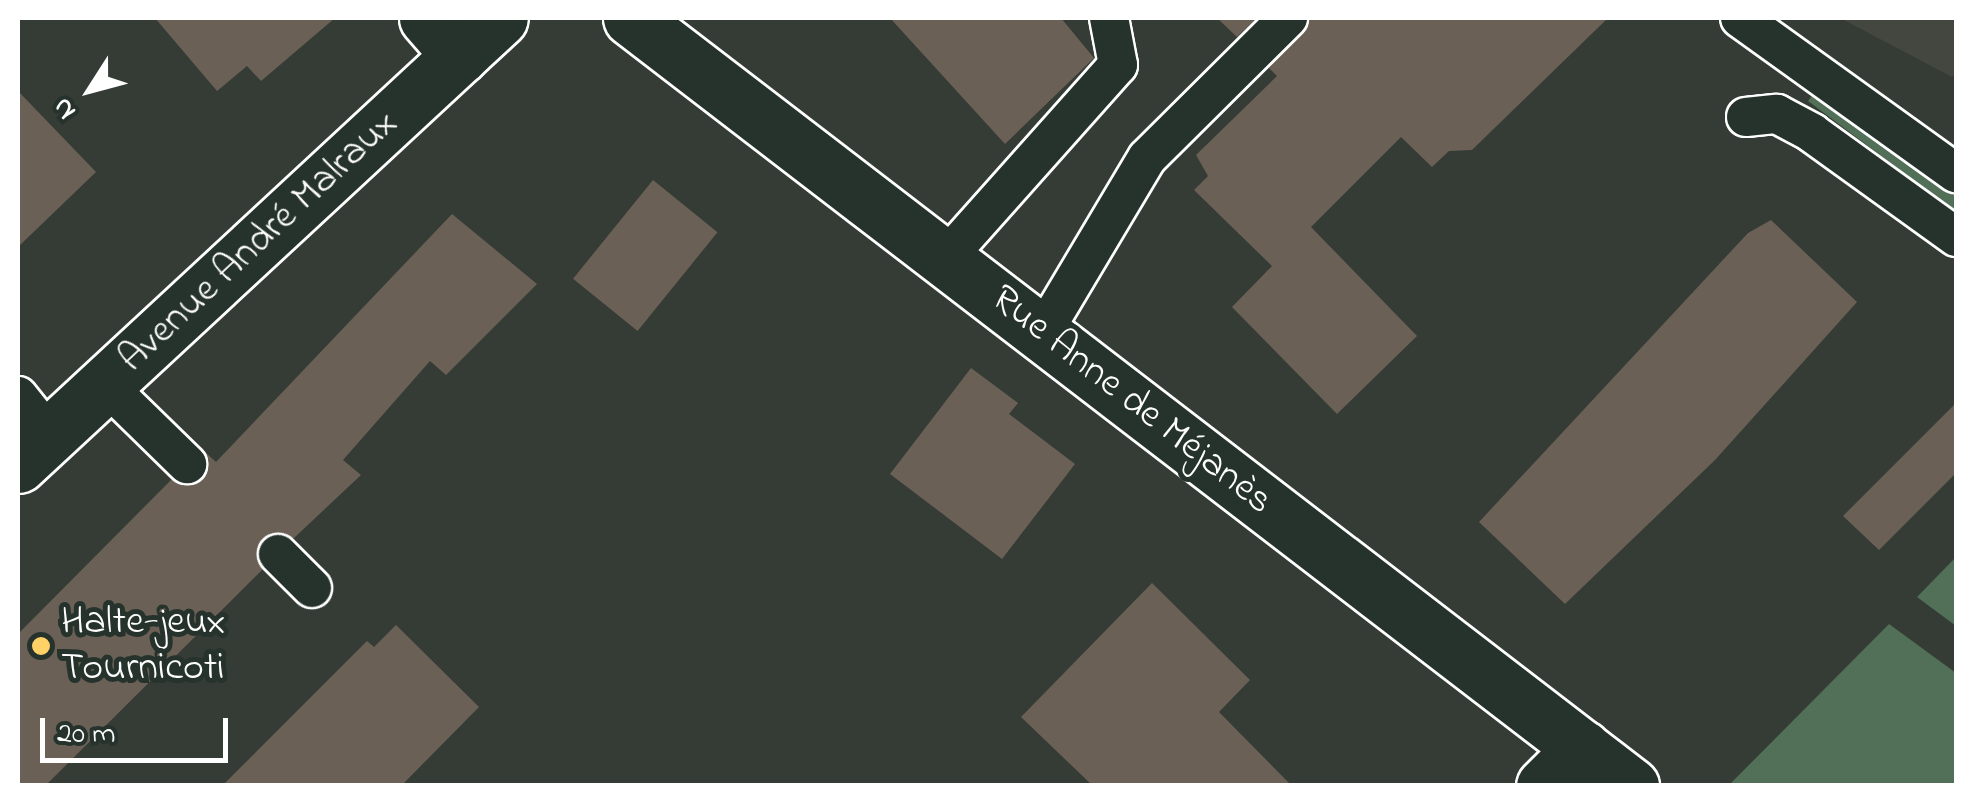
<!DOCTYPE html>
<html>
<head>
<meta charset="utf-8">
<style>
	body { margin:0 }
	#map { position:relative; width:1974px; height:803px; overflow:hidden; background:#343c35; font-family:"Indie Flower",sans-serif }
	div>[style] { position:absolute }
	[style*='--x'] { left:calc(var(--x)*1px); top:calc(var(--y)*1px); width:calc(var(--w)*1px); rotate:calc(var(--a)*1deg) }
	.built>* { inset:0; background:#44473f }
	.green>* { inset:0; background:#527058 }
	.building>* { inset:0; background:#6b6056; transform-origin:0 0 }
	.roads { filter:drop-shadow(2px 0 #fff) drop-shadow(-2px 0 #fff) drop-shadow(0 2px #fff) drop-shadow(0 -2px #fff) }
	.lane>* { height:38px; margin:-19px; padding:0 19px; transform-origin:19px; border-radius:19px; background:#26332d }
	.street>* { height:55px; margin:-27.5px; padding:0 27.5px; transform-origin:27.5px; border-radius:27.5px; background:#26332d }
	.secondary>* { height:55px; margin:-27.5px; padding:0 27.5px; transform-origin:27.5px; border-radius:27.5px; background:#26332d }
	.dots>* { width:28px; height:28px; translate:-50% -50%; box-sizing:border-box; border:5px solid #26332d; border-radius:50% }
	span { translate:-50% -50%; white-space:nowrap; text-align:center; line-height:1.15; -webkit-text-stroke:10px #26332d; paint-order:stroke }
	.street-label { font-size:40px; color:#fff }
	.poi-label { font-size:40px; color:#fff }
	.left { translate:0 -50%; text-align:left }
	.frame { position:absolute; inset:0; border:20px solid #fff; pointer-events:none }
	.north { position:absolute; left:40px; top:40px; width:100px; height:100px; -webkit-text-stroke:8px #26332d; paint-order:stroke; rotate:234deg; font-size:28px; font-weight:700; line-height:40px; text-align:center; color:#fff }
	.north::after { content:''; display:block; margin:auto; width:35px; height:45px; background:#fff; clip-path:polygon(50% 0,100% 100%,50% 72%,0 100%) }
	.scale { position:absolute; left:40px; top:718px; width:188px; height:45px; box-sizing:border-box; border:5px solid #fff; border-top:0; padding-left:12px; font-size:30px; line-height:35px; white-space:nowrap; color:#fff; -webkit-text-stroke:8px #26332d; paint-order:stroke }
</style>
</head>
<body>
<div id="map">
	<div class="built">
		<i style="clip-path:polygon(1840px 18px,1956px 18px,1956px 74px,1952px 77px)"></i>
	</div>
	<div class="green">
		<i style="clip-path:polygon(1817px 89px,1956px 190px,1956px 212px,1808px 101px)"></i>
		<i style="clip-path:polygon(1956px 557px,1956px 626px,1917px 597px)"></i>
		<i style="clip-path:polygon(1889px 624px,1956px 673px,1956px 785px,1731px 783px)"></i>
	</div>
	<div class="building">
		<i style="clip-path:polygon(155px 18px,335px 18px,261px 81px,247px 66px,217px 91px)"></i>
		<i style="clip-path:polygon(890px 18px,1061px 18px,1094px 58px,1005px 144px)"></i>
		<i style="clip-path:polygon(1217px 18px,1257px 18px,1237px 37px)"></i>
		<i style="clip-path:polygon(1310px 18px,1608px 18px,1472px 150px,1449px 151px,1432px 167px,1401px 137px,1311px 227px,1417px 336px,1337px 414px,1232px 307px,1272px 266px,1194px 190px,1208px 176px,1196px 155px,1277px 76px,1269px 68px)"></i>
		<i style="clip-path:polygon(18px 91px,96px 172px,18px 247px)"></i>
		<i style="left:653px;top:180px;width:83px;height:127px;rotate:39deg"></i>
		<i style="clip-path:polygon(452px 214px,537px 284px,446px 375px,430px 361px,343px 460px,361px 475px,294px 538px,263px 538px,262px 570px,45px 786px,18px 786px,18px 634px,171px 480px,202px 480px,205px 452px,216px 462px)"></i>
		<i style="clip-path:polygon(1771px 220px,1857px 302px,1715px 460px,1565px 604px,1479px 522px,1748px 233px)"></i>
		<i style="clip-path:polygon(971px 368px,1018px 403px,1009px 414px,1075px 464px,1002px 559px,890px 474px)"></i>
		<i style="clip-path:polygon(1956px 403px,1956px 473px,1879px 550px,1843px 516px)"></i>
		<i style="clip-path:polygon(1152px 583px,1250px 680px,1219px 712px,1292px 786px,1093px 786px,1021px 717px)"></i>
		<i style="clip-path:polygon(396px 625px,479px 707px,401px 786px,222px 786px,367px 641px,374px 647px)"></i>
	</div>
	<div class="roads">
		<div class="lane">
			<i style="--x:1740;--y:18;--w:266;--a:35.7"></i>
			<i style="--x:1746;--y:117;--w:31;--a:-6"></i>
			<i style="--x:1777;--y:114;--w:40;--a:28"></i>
			<i style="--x:1812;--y:133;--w:178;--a:35.8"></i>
			<i style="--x:945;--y:259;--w:260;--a:-48.3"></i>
			<i style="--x:1118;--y:65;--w:48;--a:-100.8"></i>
			<i style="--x:1042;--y:334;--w:205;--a:-59.2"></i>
			<i style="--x:1147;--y:158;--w:199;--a:-44.8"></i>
			<i style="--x:105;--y:384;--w:115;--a:44.3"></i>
			<i style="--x:18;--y:396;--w:51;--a:51.3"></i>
			<i style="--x:278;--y:554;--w:48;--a:45"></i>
		</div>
		<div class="street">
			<i style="--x:427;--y:18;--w:50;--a:49"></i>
			<i style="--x:631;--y:18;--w:1261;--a:37.52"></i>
			<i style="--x:1544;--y:786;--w:54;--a:-45"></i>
		</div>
		<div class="secondary">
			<i style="--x:18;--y:465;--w:657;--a:-42.84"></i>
		</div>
	</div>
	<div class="dots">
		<i style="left:41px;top:646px;background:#ffd166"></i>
	</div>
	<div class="street-label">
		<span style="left:259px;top:242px;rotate:-43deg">Avenue André Malraux</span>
		<span style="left:1131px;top:401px;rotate:38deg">Rue Anne de Méjanès</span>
	</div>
	<div class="poi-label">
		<span class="left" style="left:61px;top:646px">Halte-jeux<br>Tournicoti</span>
	</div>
	<div class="frame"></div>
	<div class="north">N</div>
	<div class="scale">20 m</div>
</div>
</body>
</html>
